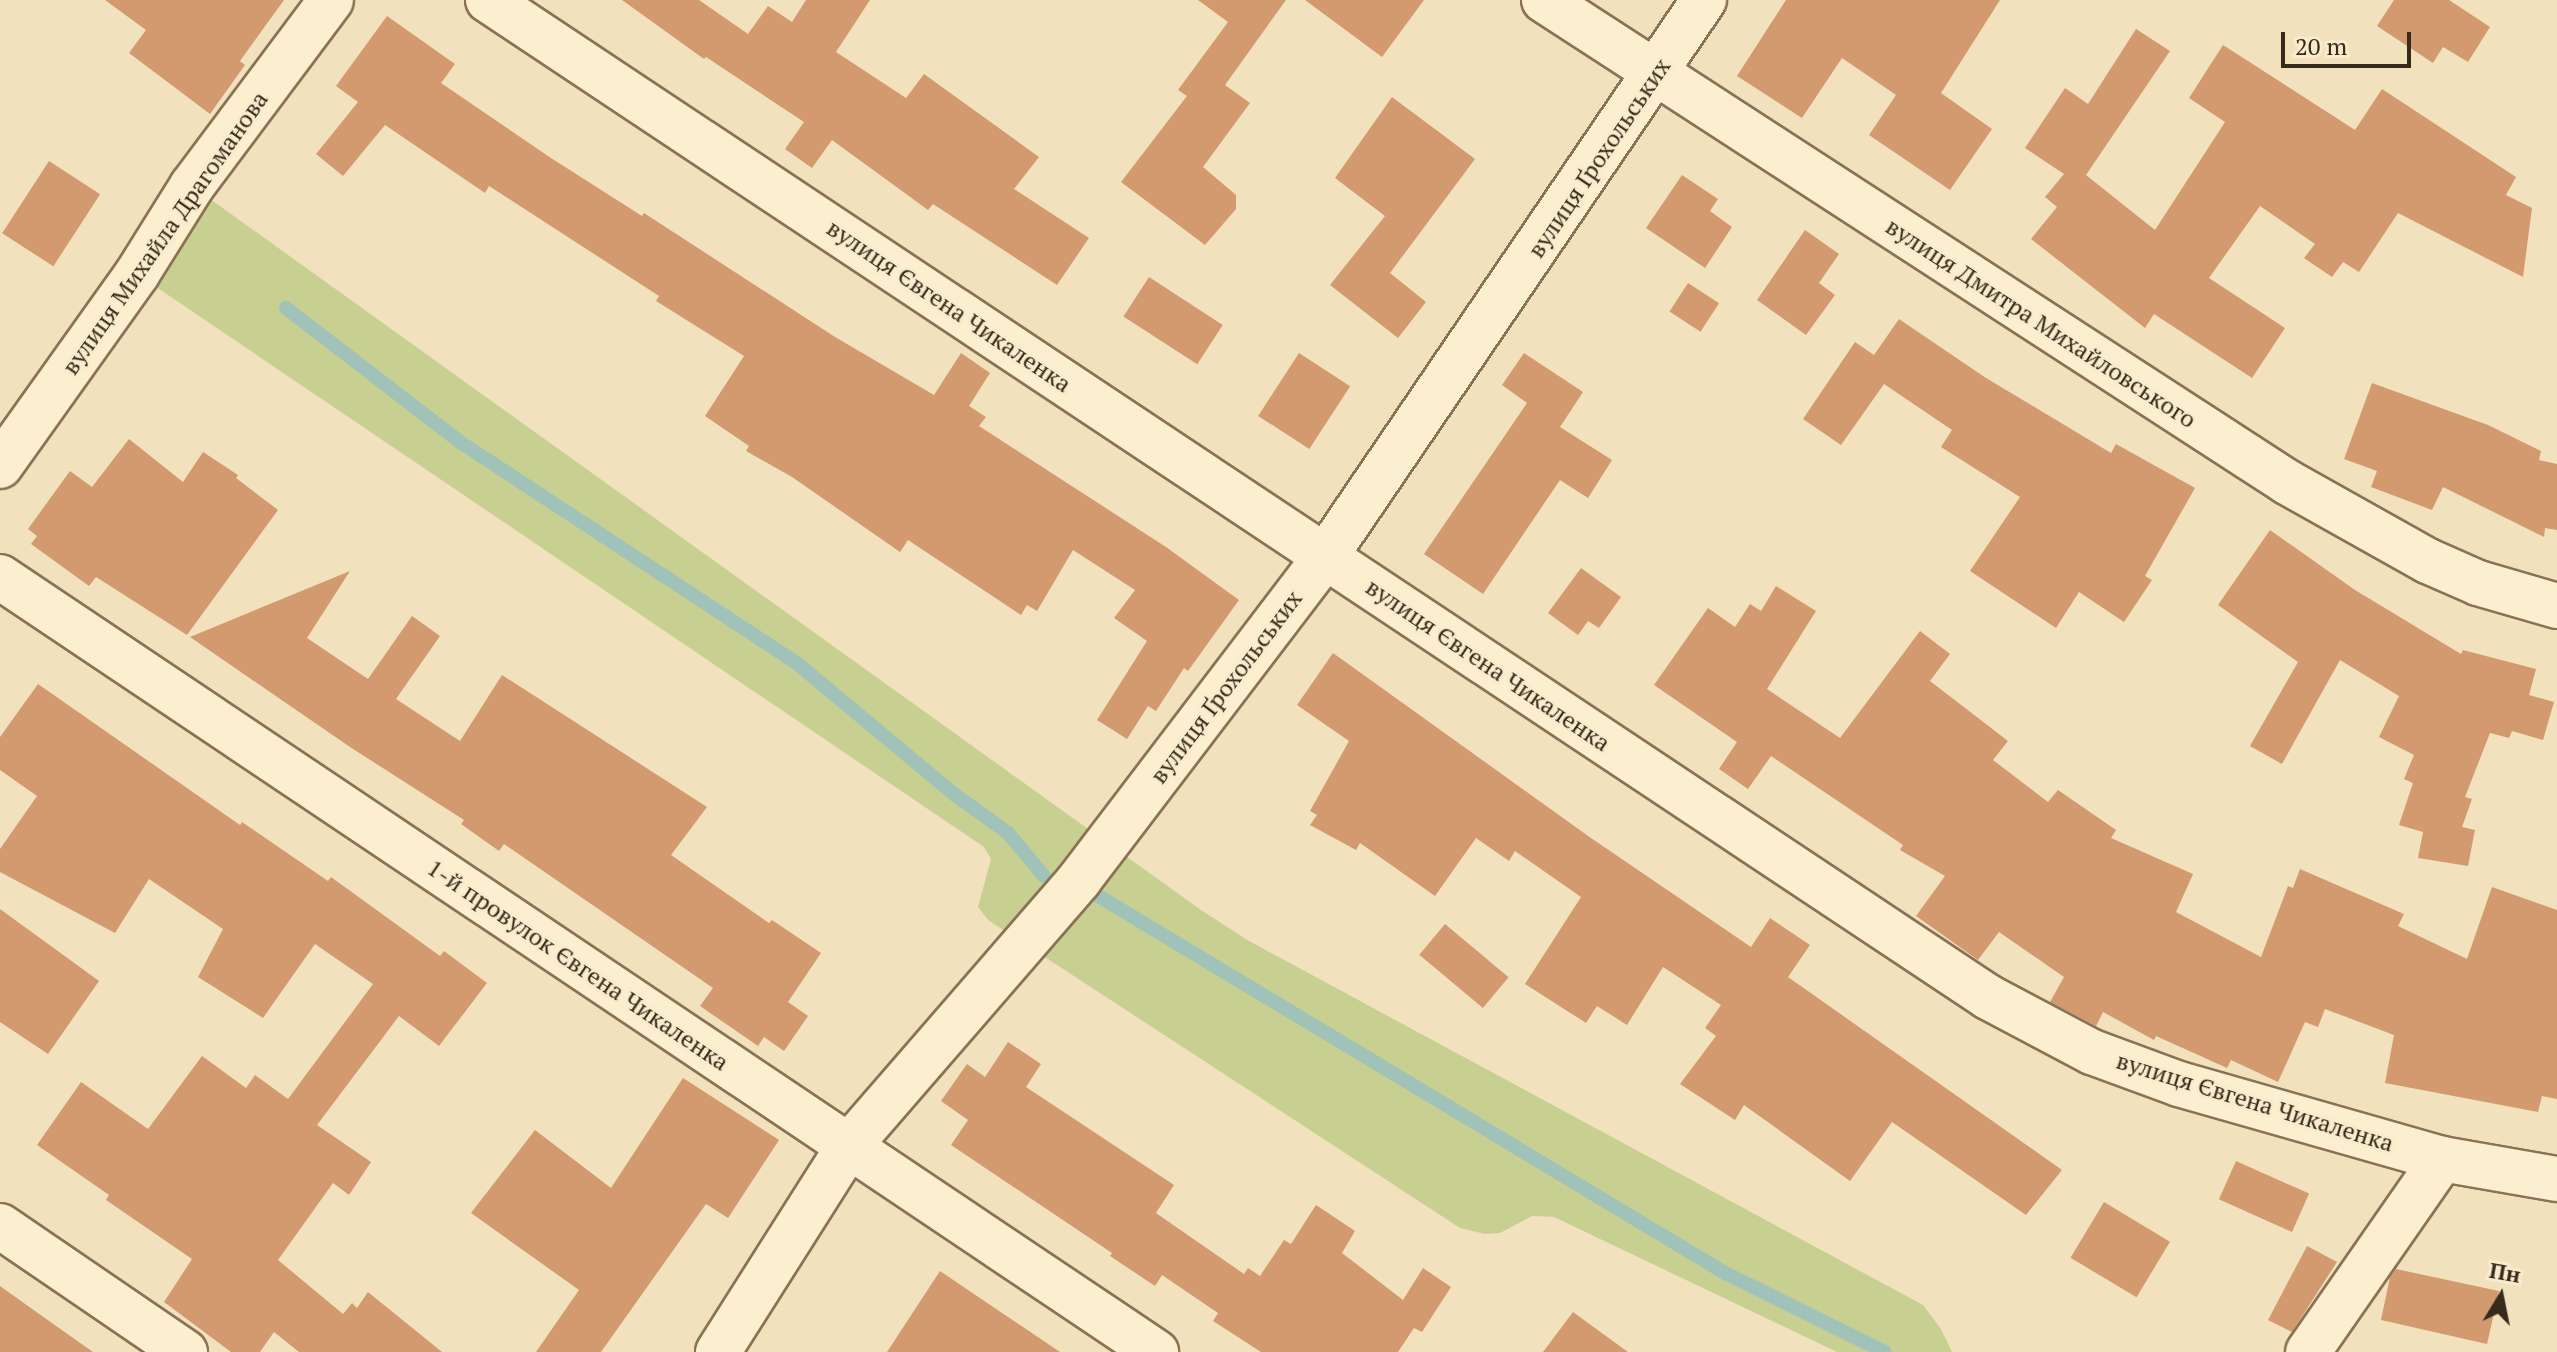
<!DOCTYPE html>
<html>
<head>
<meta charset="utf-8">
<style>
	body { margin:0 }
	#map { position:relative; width:2557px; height:1352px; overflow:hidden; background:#f1e2bd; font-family:"PT Serif",serif }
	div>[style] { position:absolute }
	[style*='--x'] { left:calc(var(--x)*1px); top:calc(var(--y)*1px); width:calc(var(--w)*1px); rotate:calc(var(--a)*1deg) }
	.green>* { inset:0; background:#c7d090 }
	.stream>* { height:14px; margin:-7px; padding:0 7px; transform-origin:7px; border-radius:7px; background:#a1c2b9 }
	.building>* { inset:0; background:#d39a6f; transform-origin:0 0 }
	.roads { filter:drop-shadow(2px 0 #8a7255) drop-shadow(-2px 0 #8a7255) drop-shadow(0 2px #8a7255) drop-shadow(0 -2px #8a7255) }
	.minor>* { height:44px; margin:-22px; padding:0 22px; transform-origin:22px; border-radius:22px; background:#fbefd0 }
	span { translate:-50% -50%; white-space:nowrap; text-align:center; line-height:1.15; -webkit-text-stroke:6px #f8eccd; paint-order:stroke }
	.street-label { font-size:24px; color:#382a1b }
	.north { position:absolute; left:2461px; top:1256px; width:80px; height:80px; -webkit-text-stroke:6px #f8eccd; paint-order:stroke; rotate:10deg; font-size:22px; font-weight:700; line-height:32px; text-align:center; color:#382a1b }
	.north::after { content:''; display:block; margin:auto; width:28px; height:36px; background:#382a1b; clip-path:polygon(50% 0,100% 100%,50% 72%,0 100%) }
	.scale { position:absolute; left:2281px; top:32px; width:130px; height:36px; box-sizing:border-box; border:4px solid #382a1b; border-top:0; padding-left:10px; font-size:24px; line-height:28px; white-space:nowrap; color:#382a1b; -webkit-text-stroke:6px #f8eccd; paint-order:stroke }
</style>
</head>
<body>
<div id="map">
	<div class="green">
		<i style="clip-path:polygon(192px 186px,1201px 910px,1249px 941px,1923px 1305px,1941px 1329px,1952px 1352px,1837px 1352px,1554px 1217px,1532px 1216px,1500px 1233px,1485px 1234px,1460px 1228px,988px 920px,978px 907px,991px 859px,984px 847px,137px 274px)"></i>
	</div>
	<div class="stream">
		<i style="--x:286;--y:308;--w:220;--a:37.6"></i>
		<i style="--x:460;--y:442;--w:406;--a:33.3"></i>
		<i style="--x:799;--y:665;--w:203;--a:39.8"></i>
		<i style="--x:955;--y:795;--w:65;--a:35.6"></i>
		<i style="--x:1008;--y:833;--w:56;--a:50.1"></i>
		<i style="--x:1090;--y:891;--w:741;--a:31.03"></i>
		<i style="--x:1725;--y:1273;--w:178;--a:26.3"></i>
	</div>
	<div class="building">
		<i style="clip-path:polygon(105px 0,284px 0,240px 61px,245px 65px,210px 114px,129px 53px,146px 30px)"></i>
		<i style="clip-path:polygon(622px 0,699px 0,748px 34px,768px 6px,792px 22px,806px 0,870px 0,836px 52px,906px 98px,924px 74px,1039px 157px,1014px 189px,1089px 238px,1057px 285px,933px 204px,928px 210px,832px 140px,812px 168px,785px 149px,804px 122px,706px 57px,704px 59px)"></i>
		<i style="clip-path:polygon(1198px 0,1286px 0,1225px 85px,1250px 103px,1203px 167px,1236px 195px,1236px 209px,1205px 245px,1121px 182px,1187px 96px,1178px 90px,1228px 22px)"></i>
		<i style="clip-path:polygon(1305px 0,1424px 0,1382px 57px)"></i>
		<i style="clip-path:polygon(1786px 0,2000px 0,1941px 93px,1992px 129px,1950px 190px,1869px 135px,1896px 95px,1842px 58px,1802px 118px,1737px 76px)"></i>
		<i style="clip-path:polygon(2394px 0,2449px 0,2490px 27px,2468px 62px,2443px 47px,2433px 63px,2377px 26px)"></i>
		<i style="clip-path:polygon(387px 16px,455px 64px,441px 83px,551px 158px,642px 216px,644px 213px,835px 337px,934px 395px,961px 353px,990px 373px,969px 406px,986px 417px,979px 426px,1166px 547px,1239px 600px,1188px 671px,1184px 668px,1156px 711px,1148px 706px,1127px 739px,1097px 720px,1147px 641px,1114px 618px,1135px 590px,1073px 550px,1037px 611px,1027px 605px,1021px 615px,908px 540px,900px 552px,792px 477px,746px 451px,749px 446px,705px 416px,744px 356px,656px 301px,659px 296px,489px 186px,485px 193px,385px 125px,343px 176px,316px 154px,358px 102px,336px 86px)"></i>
		<i style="clip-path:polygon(2136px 29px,2170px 51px,2086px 175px,2155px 230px,2225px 122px,2189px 98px,2223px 45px,2355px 130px,2382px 89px,2516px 177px,2506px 195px,2532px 208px,2523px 277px,2398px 213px,2359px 272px,2343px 262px,2332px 277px,2304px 258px,2315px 244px,2260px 206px,2209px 278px,2285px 328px,2252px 378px,2154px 314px,2145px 328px,2031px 239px,2057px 207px,2045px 197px,2064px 174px,2025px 148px,2065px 88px,2088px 104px)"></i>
		<i style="clip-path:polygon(1392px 97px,1475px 159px,1390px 273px,1426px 302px,1398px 338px,1330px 285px,1385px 216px,1335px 178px)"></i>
		<i style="left:49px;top:161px;width:61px;height:86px;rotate:33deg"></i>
		<i style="clip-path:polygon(1682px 175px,1718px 199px,1710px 211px,1732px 227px,1705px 268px,1646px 228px)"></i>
		<i style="clip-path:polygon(1805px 230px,1839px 254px,1819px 283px,1835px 295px,1806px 335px,1757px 300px)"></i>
		<i style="left:1149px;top:277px;width:88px;height:47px;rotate:33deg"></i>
		<i style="left:1688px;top:283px;width:37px;height:34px;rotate:33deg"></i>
		<i style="clip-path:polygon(1899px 319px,1986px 378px,2111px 453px,2116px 444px,2195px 488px,2145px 576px,2152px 580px,2124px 622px,2079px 592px,2056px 628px,1970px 571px,2020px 497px,1941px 447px,1952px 430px,1884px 384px,1841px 445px,1803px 419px,1855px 342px,1874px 355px)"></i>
		<i style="left:1299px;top:353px;width:61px;height:75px;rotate:33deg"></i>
		<i style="clip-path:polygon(1524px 353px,1583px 392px,1560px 427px,1612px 460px,1588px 498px,1560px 480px,1483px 594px,1424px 554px,1527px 403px,1502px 385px)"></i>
		<i style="clip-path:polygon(2372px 383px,2488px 425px,2541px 451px,2539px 460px,2557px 464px,2557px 530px,2545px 528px,2544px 537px,2443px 487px,2432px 510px,2371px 487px,2377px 471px,2344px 459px)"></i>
		<i style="clip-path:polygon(129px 439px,183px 482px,203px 452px,238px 475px,236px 478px,278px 510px,187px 635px,96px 577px,89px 586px,31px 544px,37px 536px,28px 529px,70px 471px,92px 487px)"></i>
		<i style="clip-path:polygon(2270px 530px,2355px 590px,2461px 654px,2463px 650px,2536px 669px,2529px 695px,2554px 702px,2543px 740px,2512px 731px,2509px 738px,2490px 733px,2465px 797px,2472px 799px,2462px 827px,2475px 830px,2468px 866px,2418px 858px,2423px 832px,2399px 825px,2413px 783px,2404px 779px,2414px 755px,2379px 737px,2399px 696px,2340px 660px,2282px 764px,2250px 746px,2298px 662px,2218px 605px)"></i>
		<i style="clip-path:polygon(1581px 568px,1621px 597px,1599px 628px,1588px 621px,1578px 635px,1548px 613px)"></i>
		<i style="clip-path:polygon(350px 571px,307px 638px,368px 679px,412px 616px,440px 636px,396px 699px,460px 741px,502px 675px,707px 807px,671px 855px,769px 923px,772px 920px,821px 953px,788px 1002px,808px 1016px,784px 1051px,764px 1037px,758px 1046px,700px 1006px,713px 988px,504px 844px,499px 851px,461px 824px,464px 820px,350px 747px,190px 637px)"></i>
		<i style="clip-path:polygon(1776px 586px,1816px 611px,1767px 689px,1840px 738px,1920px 631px,1950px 654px,1930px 681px,2008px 741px,1993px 760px,2048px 802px,2058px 790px,2116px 830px,2111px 838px,2193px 874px,2176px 912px,2261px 957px,2288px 886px,2293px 888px,2300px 869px,2404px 914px,2398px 926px,2467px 959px,2492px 887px,2557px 910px,2557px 1099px,2542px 1096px,2538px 1112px,2385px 1083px,2394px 1035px,2325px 1009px,2318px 1027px,2305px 1022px,2278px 1082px,2231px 1060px,2227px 1068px,2156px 1036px,2154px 1040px,2103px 1012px,2096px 1026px,2050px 1002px,2064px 977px,1999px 932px,1978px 960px,1916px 916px,1945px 876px,1900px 850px,1903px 845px,1771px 756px,1748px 789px,1719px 769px,1737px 742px,1654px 685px,1708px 608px,1735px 627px,1750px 604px,1761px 611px)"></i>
		<i style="clip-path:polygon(1333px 653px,1591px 838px,1751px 947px,1770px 918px,1810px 945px,1788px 977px,2062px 1170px,2026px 1215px,1892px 1122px,1850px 1181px,1744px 1105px,1735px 1120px,1680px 1084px,1716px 1036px,1705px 1028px,1721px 1005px,1663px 967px,1627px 1025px,1597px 1006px,1586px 1023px,1525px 984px,1581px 897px,1515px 851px,1509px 861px,1476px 838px,1435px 896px,1360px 843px,1356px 850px,1310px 825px,1317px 815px,1310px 811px,1349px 741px,1297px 705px)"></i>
		<i style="clip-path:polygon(38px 684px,240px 825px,242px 822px,328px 881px,331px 877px,440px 956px,444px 951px,487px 983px,439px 1046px,399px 1016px,317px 1125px,371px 1162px,349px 1195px,333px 1183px,278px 1260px,343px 1314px,352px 1303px,357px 1308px,368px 1292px,442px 1352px,299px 1352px,274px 1332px,260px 1352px,231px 1352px,164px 1302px,192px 1259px,106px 1200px,109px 1195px,37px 1145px,81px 1082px,148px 1129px,202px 1056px,246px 1088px,255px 1075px,288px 1099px,373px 984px,315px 944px,263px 1018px,198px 977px,223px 929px,149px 879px,115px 933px,0 872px,0 849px,37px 796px,0 770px,0 737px)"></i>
		<i style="clip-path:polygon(0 909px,99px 981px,48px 1054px,0 1022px)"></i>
		<i style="left:1445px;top:924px;width:83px;height:40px;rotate:40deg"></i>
		<i style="clip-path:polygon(1008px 1042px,1041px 1064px,1026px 1087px,1174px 1185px,1156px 1213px,1244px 1274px,1248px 1268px,1260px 1276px,1284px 1240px,1291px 1244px,1316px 1205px,1355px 1231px,1342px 1253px,1403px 1300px,1423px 1268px,1451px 1287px,1422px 1332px,1414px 1328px,1398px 1352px,1261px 1352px,1213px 1321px,1218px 1313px,1162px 1275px,1155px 1286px,1110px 1256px,1112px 1253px,951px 1145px,968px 1120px,941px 1101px,967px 1064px,985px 1077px)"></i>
		<i style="clip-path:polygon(683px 1078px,779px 1140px,728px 1218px,706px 1204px,601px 1352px,536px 1352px,579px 1290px,471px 1213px,535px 1130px,611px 1188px)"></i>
		<i style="left:2236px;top:1161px;width:80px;height:42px;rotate:24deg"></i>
		<i style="left:2104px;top:1202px;width:77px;height:65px;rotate:31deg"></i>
		<i style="clip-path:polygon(2307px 1246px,2337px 1262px,2292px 1332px,2268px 1320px)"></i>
		<i style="clip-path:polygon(2396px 1269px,2499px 1291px,2487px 1344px,2381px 1320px,2390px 1277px)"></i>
		<i style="clip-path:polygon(940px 1271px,1060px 1352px,887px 1352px)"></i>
		<i style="clip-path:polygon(0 1286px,42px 1316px,93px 1352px,0 1352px)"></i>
		<i style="clip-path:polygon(1573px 1312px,1628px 1352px,1543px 1352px)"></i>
	</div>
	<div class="roads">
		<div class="minor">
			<i style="--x:488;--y:0;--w:1801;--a:33.61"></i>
			<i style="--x:1988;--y:997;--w:118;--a:27.9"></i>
			<i style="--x:2092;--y:1052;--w:93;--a:20.2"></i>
			<i style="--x:2179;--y:1084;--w:273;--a:15.9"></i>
			<i style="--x:2442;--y:1159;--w:117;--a:9.9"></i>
			<i style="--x:1544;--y:0;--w:886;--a:32.97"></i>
			<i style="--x:2287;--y:482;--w:162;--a:29.3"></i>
			<i style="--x:2428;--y:561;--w:55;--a:23.7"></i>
			<i style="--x:2478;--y:583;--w:82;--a:16.2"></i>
			<i style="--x:0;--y:466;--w:236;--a:-54.5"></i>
			<i style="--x:137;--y:274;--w:104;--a:-58"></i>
			<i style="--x:192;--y:186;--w:232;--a:-53.2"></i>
			<i style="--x:0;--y:577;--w:1392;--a:33.84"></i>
			<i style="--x:0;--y:1226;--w:224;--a:34.3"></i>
			<i style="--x:718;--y:1352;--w:243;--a:-57.6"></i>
			<i style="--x:848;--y:1147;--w:353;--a:-49.1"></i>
			<i style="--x:1079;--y:880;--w:406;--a:-52.7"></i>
			<i style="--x:1325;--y:557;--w:674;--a:-55.77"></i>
			<i style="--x:2308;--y:1352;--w:235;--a:-55.2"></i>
		</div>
	</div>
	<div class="street-label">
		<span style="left:1599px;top:158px;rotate:-56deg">вулиця Ґрохольських</span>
		<span style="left:165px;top:233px;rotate:-55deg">вулиця Михайла Драгоманова</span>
		<span style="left:949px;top:306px;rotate:34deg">вулиця Євгена Чикаленка</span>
		<span style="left:2041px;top:323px;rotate:33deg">вулиця Дмитра Михайловського</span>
		<span style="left:1488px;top:665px;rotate:34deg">вулиця Євгена Чикаленка</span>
		<span style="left:1226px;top:687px;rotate:-53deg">вулиця Ґрохольських</span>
		<span style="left:578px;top:965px;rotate:34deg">1-й провулок Євгена Чикаленка</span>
		<span style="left:2255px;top:1102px;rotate:17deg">вулиця Євгена Чикаленка</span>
	</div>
	<div class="north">Пн</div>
	<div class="scale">20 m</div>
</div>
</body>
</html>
